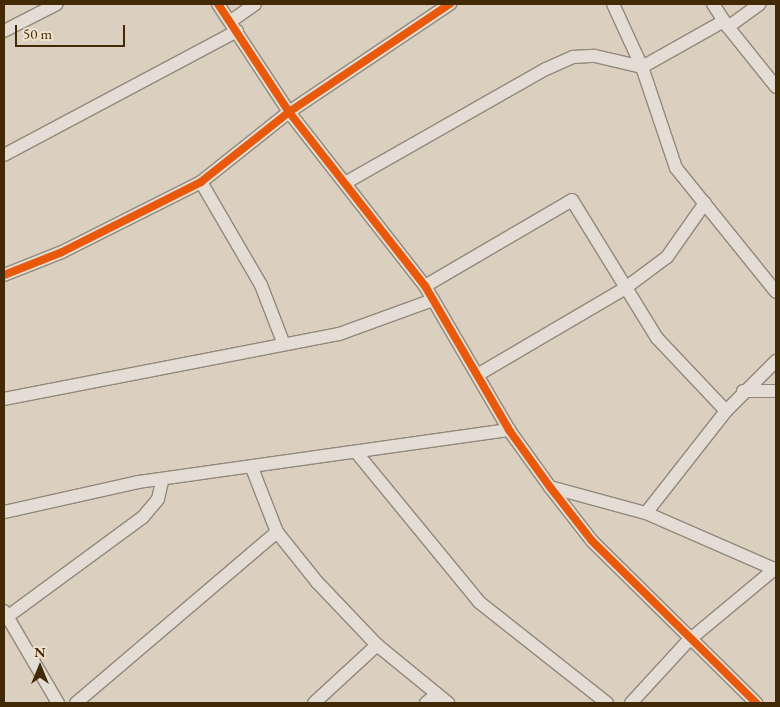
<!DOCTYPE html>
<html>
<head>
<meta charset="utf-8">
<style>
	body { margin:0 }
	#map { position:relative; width:780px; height:707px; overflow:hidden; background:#dbcfbf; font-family:"EB Garamond",serif }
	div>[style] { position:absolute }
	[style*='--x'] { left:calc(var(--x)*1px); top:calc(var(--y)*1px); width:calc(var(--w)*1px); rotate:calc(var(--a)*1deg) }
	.roads { filter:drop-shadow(1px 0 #92897b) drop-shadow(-1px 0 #92897b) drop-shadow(0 1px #92897b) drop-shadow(0 -1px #92897b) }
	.street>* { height:12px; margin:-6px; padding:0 6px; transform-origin:6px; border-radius:6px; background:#e3ddd5 }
	.cycleway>* { height:8px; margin:-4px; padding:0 4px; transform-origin:4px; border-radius:4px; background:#e8590c }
	span { translate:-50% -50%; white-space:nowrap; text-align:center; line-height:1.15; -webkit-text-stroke:5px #efe1ce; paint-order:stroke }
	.frame { position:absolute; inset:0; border:5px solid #412a05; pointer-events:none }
	.north { position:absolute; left:15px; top:642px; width:50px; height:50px; -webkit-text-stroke:4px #efe1ce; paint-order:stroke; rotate:0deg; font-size:14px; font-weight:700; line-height:20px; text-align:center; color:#412a05 }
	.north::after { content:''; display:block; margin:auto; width:18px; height:22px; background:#412a05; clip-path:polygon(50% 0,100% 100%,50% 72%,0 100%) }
	.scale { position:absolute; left:15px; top:25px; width:110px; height:22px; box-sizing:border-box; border:2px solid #412a05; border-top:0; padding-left:6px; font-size:15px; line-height:18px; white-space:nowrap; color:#412a05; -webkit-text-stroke:4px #efe1ce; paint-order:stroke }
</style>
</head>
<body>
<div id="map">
	<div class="roads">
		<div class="street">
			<i style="--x:218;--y:4;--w:129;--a:56.7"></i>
			<i style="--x:289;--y:112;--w:221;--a:52"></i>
			<i style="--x:425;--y:286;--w:167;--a:59.7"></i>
			<i style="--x:509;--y:430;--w:70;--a:54.3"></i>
			<i style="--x:550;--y:487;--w:68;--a:52.1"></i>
			<i style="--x:592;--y:541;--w:231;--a:44.6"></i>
			<i style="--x:613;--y:4;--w:69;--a:65.3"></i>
			<i style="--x:642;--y:67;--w:107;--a:71.4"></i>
			<i style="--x:676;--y:168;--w:159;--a:51.1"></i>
			<i style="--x:713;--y:4;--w:27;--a:57"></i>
			<i style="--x:728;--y:27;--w:39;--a:-36"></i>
			<i style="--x:231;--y:21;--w:29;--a:-35"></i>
			<i style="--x:728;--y:27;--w:77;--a:51.3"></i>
			<i style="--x:4;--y:31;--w:59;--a:-27"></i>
			<i style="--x:4;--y:155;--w:264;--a:-28"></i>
			<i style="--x:201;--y:182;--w:119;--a:59.8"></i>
			<i style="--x:261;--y:285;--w:61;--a:68.9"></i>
			<i style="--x:345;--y:183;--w:231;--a:-29.6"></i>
			<i style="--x:546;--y:69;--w:30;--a:-24"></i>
			<i style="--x:573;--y:57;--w:22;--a:-3"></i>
			<i style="--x:595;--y:56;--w:48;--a:13.2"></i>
			<i style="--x:642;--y:67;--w:94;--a:-29.3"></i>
			<i style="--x:4;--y:275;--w:62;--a:-21.6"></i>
			<i style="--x:62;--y:252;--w:156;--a:-26.7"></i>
			<i style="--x:201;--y:182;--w:112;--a:-38.5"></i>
			<i style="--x:289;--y:112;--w:194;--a:-33.9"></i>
			<i style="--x:425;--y:286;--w:170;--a:-30.3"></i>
			<i style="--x:572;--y:200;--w:162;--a:58.4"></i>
			<i style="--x:657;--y:338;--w:100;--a:46.6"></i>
			<i style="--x:479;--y:374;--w:168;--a:-30.4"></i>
			<i style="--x:624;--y:289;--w:54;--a:-36.7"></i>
			<i style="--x:667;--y:257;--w:66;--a:-54.9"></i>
			<i style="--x:743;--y:391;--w:33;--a:0"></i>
			<i style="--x:4;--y:399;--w:341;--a:-11"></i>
			<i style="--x:339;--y:334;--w:100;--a:-19.9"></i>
			<i style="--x:356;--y:452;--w:194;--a:50.6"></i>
			<i style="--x:479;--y:602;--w:163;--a:38.3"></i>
			<i style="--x:252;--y:468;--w:69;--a:68.7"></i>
			<i style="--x:277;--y:532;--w:64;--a:51.3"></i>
			<i style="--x:317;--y:582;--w:87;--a:46.4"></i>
			<i style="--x:377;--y:645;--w:92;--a:39.2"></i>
			<i style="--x:550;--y:487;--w:99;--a:15.2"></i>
			<i style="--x:646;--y:513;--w:140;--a:23.6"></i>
			<i style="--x:4;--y:512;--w:137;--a:-12.6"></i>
			<i style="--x:138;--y:482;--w:375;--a:-8"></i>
			<i style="--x:646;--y:513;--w:130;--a:-51.9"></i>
			<i style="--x:726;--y:411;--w:71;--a:-45"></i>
			<i style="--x:4;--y:611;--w:107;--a:59.6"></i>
			<i style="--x:7;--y:617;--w:169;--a:-36.3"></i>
			<i style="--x:143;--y:517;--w:23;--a:-50"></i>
			<i style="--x:158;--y:499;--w:18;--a:-77"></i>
			<i style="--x:76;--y:703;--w:264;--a:-40.4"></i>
			<i style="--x:314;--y:703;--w:86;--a:-42.6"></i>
			<i style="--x:426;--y:703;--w:14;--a:-39"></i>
			<i style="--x:631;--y:703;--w:84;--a:-47.4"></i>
			<i style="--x:688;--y:641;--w:114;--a:-39.7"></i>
		</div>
	</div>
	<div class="cycleway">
		<i style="--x:218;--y:4;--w:129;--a:56.7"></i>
		<i style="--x:289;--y:112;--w:221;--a:52"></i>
		<i style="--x:425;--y:286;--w:167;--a:59.7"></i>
		<i style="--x:509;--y:430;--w:70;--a:54.3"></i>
		<i style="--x:550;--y:487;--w:68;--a:52.1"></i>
		<i style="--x:592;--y:541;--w:231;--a:44.6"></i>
		<i style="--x:4;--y:275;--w:62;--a:-21.6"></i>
		<i style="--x:62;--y:252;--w:156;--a:-26.7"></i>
		<i style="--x:201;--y:182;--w:112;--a:-38.5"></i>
		<i style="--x:289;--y:112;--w:194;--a:-33.9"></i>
	</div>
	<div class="frame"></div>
	<div class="north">N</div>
	<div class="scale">50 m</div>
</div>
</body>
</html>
